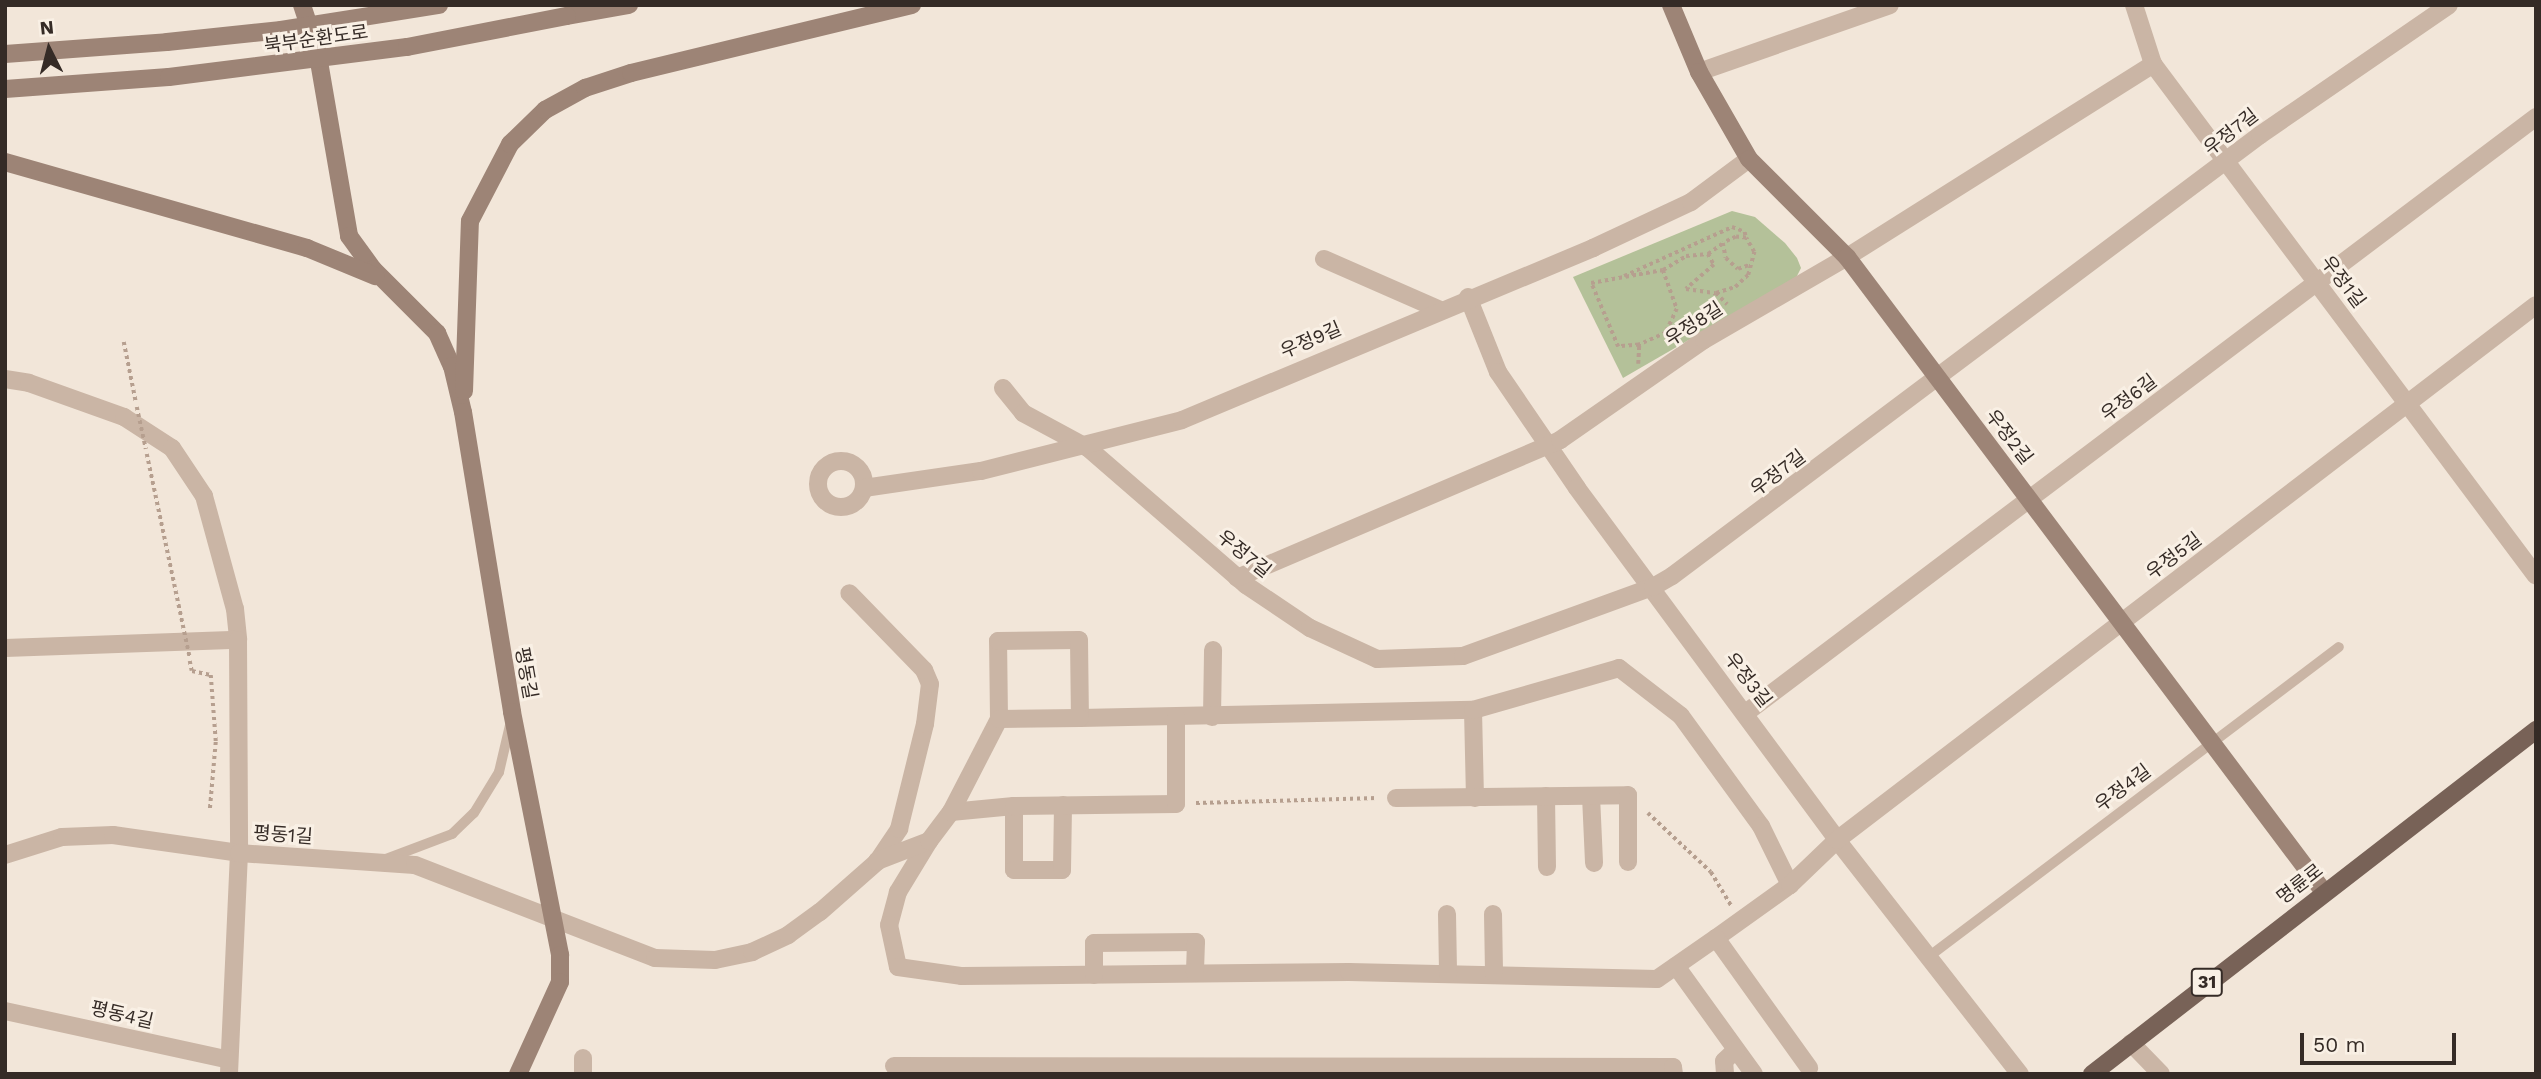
<!DOCTYPE html>
<html>
<head>
<meta charset="utf-8">
<style>
	body { margin:0 }
	#map { position:relative; width:2541px; height:1079px; overflow:hidden; background:#f2e6d9; font-family:"Work Sans","Noto Sans KR",sans-serif }
	div>[style] { position:absolute }
	[style*='--x'] { left:calc(var(--x)*1px); top:calc(var(--y)*1px); width:calc(var(--w)*1px); rotate:calc(var(--a)*1deg) }
	.green>* { inset:0; background:#b4c199 }
	.path>* { height:3.5px; margin-top:-1.75px; transform-origin:0; background:repeating-linear-gradient(90deg,#b69f8f 0 3.5px,transparent 0 7px) }
	.lane>* { height:10px; margin:-5px; padding:0 5px; transform-origin:5px; border-radius:5px; background:#cab5a5 }
	.street>* { height:18px; margin:-9px; padding:0 9px; transform-origin:9px; border-radius:9px; background:#cab5a5 }
	.street>.ring { margin:-9px; padding:0; box-sizing:content-box; background:none; border:18px solid #cab5a5; border-radius:50% }
	.secondary>* { height:18px; margin:-9px; padding:0 9px; transform-origin:9px; border-radius:9px; background:#9d8476 }
	.primary>* { height:18px; margin:-9px; padding:0 9px; transform-origin:9px; border-radius:9px; background:#786257 }
	.path-bridge>* { height:3.5px; margin-top:-1.75px; transform-origin:0; background:repeating-linear-gradient(90deg,#b69f8f 0 3.5px,transparent 0 7px) }
	.secondary-bridge>* { height:18px; margin:-9px; padding:0 9px; transform-origin:9px; border-radius:9px; background:#9d8476 }
	span { translate:-50% -50%; white-space:nowrap; text-align:center; line-height:1.15; -webkit-text-stroke:6px #f9f0e5; paint-order:stroke }
	.shield-label span { padding:2px 5px; background:#f9f0e5; border:2px solid; border-radius:5px; -webkit-text-stroke-width:0 }
	.shield-label { font-size:18px; color:#352b26; font-weight:700 }
	.street-label { font-size:19px; color:#352b26 }
	.frame { position:absolute; inset:0; border:7px solid #352b26; pointer-events:none }
	.north { position:absolute; left:14px; top:14px; width:70px; height:70px; -webkit-text-stroke:5px #f9f0e5; paint-order:stroke; rotate:354deg; font-size:19px; font-weight:700; line-height:28px; text-align:center; color:#352b26 }
	.north::after { content:''; display:block; margin:auto; width:24px; height:32px; background:#352b26; clip-path:polygon(50% 0,100% 100%,50% 72%,0 100%) }
	.scale { position:absolute; left:2300px; top:1033px; width:156px; height:32px; box-sizing:border-box; border:4px solid #352b26; border-top:0; padding-left:9px; font-size:21px; line-height:24px; white-space:nowrap; color:#352b26; -webkit-text-stroke:5px #f9f0e5; paint-order:stroke }
</style>
</head>
<body>
<div id="map">
	<div class="green">
		<i style="clip-path:polygon(1732px 211px,1755px 217px,1785px 243px,1797px 258px,1801px 268px,1796px 278px,1623px 378px,1573px 277px)"></i>
	</div>
	<div class="path">
		<i style="--x:1708;--y:254;--w:19;--a:-36"></i>
		<i style="--x:1663;--y:270;--w:27;--a:-31"></i>
		<i style="--x:1686;--y:256;--w:22;--a:-5"></i>
		<i style="--x:1708;--y:254;--w:13;--a:61"></i>
		<i style="--x:1714;--y:265;--w:37;--a:139"></i>
		<i style="--x:1686;--y:289;--w:30;--a:8"></i>
		<i style="--x:1716;--y:293;--w:20;--a:-18"></i>
		<i style="--x:1735;--y:287;--w:18;--a:-43"></i>
		<i style="--x:1748;--y:275;--w:24;--a:-75"></i>
		<i style="--x:1754;--y:252;--w:16;--a:-120"></i>
		<i style="--x:1746;--y:238;--w:10;--a:-174"></i>
		<i style="--x:1736;--y:237;--w:14;--a:155"></i>
		<i style="--x:1723;--y:243;--w:15;--a:79"></i>
		<i style="--x:1726;--y:258;--w:16;--a:43"></i>
		<i style="--x:1738;--y:269;--w:12;--a:-20"></i>
		<i style="--x:1663;--y:270;--w:41;--a:70.3"></i>
		<i style="--x:1677;--y:309;--w:26;--a:115"></i>
		<i style="--x:1666;--y:333;--w:30;--a:156"></i>
		<i style="--x:1639;--y:345;--w:21;--a:175"></i>
		<i style="--x:1618;--y:347;--w:69;--a:-112.9"></i>
		<i style="--x:1591;--y:283;--w:73;--a:-10.2"></i>
		<i style="--x:1624;--y:276;--w:119;--a:-24.4"></i>
		<i style="--x:1732;--y:227;--w:14;--a:21"></i>
		<i style="--x:1745;--y:232;--w:6;--a:81"></i>
		<i style="--x:1716;--y:293;--w:16;--a:45"></i>
		<i style="--x:124;--y:342;--w:61;--a:78.7"></i>
		<i style="--x:1638;--y:364;--w:19;--a:-87"></i>
		<i style="--x:147;--y:454;--w:175;--a:78.1"></i>
		<i style="--x:190;--y:661;--w:10;--a:79"></i>
		<i style="--x:192;--y:671;--w:19;--a:12"></i>
		<i style="--x:211;--y:675;--w:67;--a:85.7"></i>
		<i style="--x:216;--y:742;--w:69;--a:95"></i>
		<i style="--x:1196;--y:803;--w:181;--a:-1.6"></i>
		<i style="--x:1648;--y:813;--w:86;--a:43.1"></i>
		<i style="--x:1711;--y:872;--w:39;--a:59"></i>
	</div>
	<div class="lane">
		<i style="--x:386;--y:859;--w:71;--a:-20.7"></i>
		<i style="--x:452;--y:834;--w:30;--a:-44"></i>
		<i style="--x:474;--y:813;--w:48;--a:-58.6"></i>
		<i style="--x:499;--y:772;--w:48;--a:-76.8"></i>
		<i style="--x:1927;--y:958;--w:516;--a:-37.05"></i>
	</div>
	<div class="street">
		<i style="--x:2134;--y:5;--w:62;--a:72.1"></i>
		<i style="--x:2153;--y:64;--w:639;--a:53.2"></i>
		<i style="--x:1699;--y:72;--w:202;--a:-19.3"></i>
		<i style="--x:1324;--y:259;--w:127;--a:23.7"></i>
		<i style="--x:1468;--y:297;--w:81;--a:68.2"></i>
		<i style="--x:1498;--y:372;--w:140;--a:55.7"></i>
		<i style="--x:1577;--y:488;--w:438;--a:53.5"></i>
		<i style="--x:1837;--y:840;--w:297;--a:52"></i>
		<i style="--x:5;--y:379;--w:24;--a:9"></i>
		<i style="--x:29;--y:383;--w:101;--a:19.7"></i>
		<i style="--x:124;--y:417;--w:57;--a:32.9"></i>
		<i style="--x:172;--y:448;--w:58;--a:56.3"></i>
		<i style="--x:204;--y:496;--w:117;--a:74.7"></i>
		<i style="--x:235;--y:609;--w:31;--a:84"></i>
		<i style="--x:1003;--y:388;--w:32;--a:51"></i>
		<i style="--x:1023;--y:413;--w:74;--a:28.3"></i>
		<i style="--x:1088;--y:448;--w:209;--a:40.9"></i>
		<i style="--x:1246;--y:585;--w:77;--a:33.9"></i>
		<i style="--x:1310;--y:628;--w:74;--a:24.8"></i>
		<i style="--x:1377;--y:659;--w:86;--a:-2"></i>
		<i style="--x:1463;--y:656;--w:202;--a:-20"></i>
		<i style="--x:1653;--y:587;--w:22;--a:-30"></i>
		<i style="--x:1672;--y:576;--w:735;--a:-36.87"></i>
		<i style="--x:2260;--y:135;--w:229;--a:-34.5"></i>
		<i class="ring" style="left:818px;top:461px;width:28px;height:28px"></i>
		<i style="--x:864;--y:488;--w:118;--a:-8.3"></i>
		<i style="--x:981;--y:471;--w:207;--a:-14.2"></i>
		<i style="--x:1182;--y:420;--w:446;--a:-22.7"></i>
		<i style="--x:1593;--y:248;--w:108;--a:-25.1"></i>
		<i style="--x:1691;--y:202;--w:72;--a:-36.6"></i>
		<i style="--x:1237;--y:578;--w:351;--a:-23.1"></i>
		<i style="--x:1560;--y:440;--w:175;--a:-34.8"></i>
		<i style="--x:1704;--y:340;--w:165;--a:-30.1"></i>
		<i style="--x:1847;--y:257;--w:362;--a:-32.2"></i>
		<i style="--x:5;--y:648;--w:233;--a:-2"></i>
		<i style="--x:238;--y:640;--w:213;--a:89.7"></i>
		<i style="--x:239;--y:853;--w:221;--a:92.6"></i>
		<i style="--x:1473;--y:710;--w:88;--a:88.7"></i>
		<i style="--x:1747;--y:712;--w:988;--a:-37.02"></i>
		<i style="--x:1212;--y:717;--w:67;--a:-89.1"></i>
		<i style="--x:1080;--y:718;--w:393;--a:-1.2"></i>
		<i style="--x:1473;--y:710;--w:152;--a:-16"></i>
		<i style="--x:1619;--y:668;--w:78;--a:37.7"></i>
		<i style="--x:1681;--y:716;--w:136;--a:54"></i>
		<i style="--x:1761;--y:826;--w:66;--a:63.8"></i>
		<i style="--x:1790;--y:885;--w:91;--a:144.4"></i>
		<i style="--x:1716;--y:938;--w:160;--a:54.4"></i>
		<i style="--x:1546;--y:796;--w:71;--a:89.2"></i>
		<i style="--x:1591;--y:796;--w:67;--a:87.4"></i>
		<i style="--x:1396;--y:798;--w:232;--a:-0.7"></i>
		<i style="--x:1628;--y:795;--w:67;--a:90"></i>
		<i style="--x:1014;--y:806;--w:64;--a:90"></i>
		<i style="--x:1014;--y:870;--w:48;--a:0"></i>
		<i style="--x:1062;--y:870;--w:65;--a:-89.1"></i>
		<i style="--x:951;--y:812;--w:63;--a:-5.4"></i>
		<i style="--x:1014;--y:806;--w:162;--a:-0.7"></i>
		<i style="--x:1176;--y:804;--w:87;--a:-90"></i>
		<i style="--x:929;--y:841;--w:60;--a:121.3"></i>
		<i style="--x:898;--y:892;--w:34;--a:105"></i>
		<i style="--x:889;--y:925;--w:43;--a:77.9"></i>
		<i style="--x:898;--y:967;--w:65;--a:8"></i>
		<i style="--x:962;--y:976;--w:387;--a:-0.6"></i>
		<i style="--x:1349;--y:972;--w:308;--a:1.3"></i>
		<i style="--x:1657;--y:979;--w:72;--a:-34.8"></i>
		<i style="--x:5;--y:855;--w:60;--a:-17.5"></i>
		<i style="--x:62;--y:837;--w:51;--a:-2.2"></i>
		<i style="--x:113;--y:835;--w:127;--a:8.1"></i>
		<i style="--x:239;--y:853;--w:176;--a:3.9"></i>
		<i style="--x:415;--y:865;--w:257;--a:21.2"></i>
		<i style="--x:655;--y:958;--w:60;--a:1.9"></i>
		<i style="--x:715;--y:960;--w:38;--a:-12"></i>
		<i style="--x:752;--y:952;--w:40;--a:-25"></i>
		<i style="--x:788;--y:935;--w:39;--a:-36"></i>
		<i style="--x:820;--y:912;--w:76;--a:-41.3"></i>
		<i style="--x:877;--y:862;--w:40;--a:-56"></i>
		<i style="--x:899;--y:829;--w:108;--a:-76.1"></i>
		<i style="--x:925;--y:724;--w:40;--a:-82.9"></i>
		<i style="--x:930;--y:684;--w:15;--a:-113"></i>
		<i style="--x:924;--y:670;--w:107;--a:-134.2"></i>
		<i style="--x:877;--y:861;--w:56;--a:-21"></i>
		<i style="--x:929;--y:841;--w:36;--a:-53"></i>
		<i style="--x:951;--y:812;--w:105;--a:-62.7"></i>
		<i style="--x:999;--y:719;--w:78;--a:-90.7"></i>
		<i style="--x:998;--y:641;--w:81;--a:-0.7"></i>
		<i style="--x:1079;--y:640;--w:78;--a:89.3"></i>
		<i style="--x:1080;--y:718;--w:81;--a:179.3"></i>
		<i style="--x:1790;--y:885;--w:65;--a:-43.8"></i>
		<i style="--x:1837;--y:840;--w:880;--a:-37.43"></i>
		<i style="--x:1447;--y:914;--w:60;--a:89"></i>
		<i style="--x:1493;--y:914;--w:59;--a:89"></i>
		<i style="--x:1676;--y:966;--w:133;--a:54.2"></i>
		<i style="--x:1094;--y:975;--w:32;--a:-90"></i>
		<i style="--x:1094;--y:943;--w:102;--a:-0.6"></i>
		<i style="--x:1196;--y:942;--w:31;--a:92"></i>
		<i style="--x:5;--y:1011;--w:229;--a:12.3"></i>
		<i style="--x:2131;--y:1043;--w:43;--a:45.9"></i>
		<i style="--x:583;--y:1058;--w:16;--a:90"></i>
		<i style="--x:894;--y:1066;--w:779;--a:0.07"></i>
		<i style="--x:1673;--y:1067;--w:7;--a:82"></i>
		<i style="--x:1725;--y:1074;--w:13;--a:-94"></i>
		<i style="--x:1724;--y:1061;--w:16;--a:-43"></i>
	</div>
	<div class="secondary">
		<i style="--x:302;--y:5;--w:47;--a:71.6"></i>
		<i style="--x:317;--y:50;--w:189;--a:80.2"></i>
		<i style="--x:349;--y:236;--w:41;--a:54"></i>
		<i style="--x:373;--y:269;--w:91;--a:45"></i>
		<i style="--x:437;--y:333;--w:36;--a:66"></i>
		<i style="--x:452;--y:366;--w:47;--a:76.6"></i>
		<i style="--x:463;--y:412;--w:304;--a:80.7"></i>
		<i style="--x:512;--y:712;--w:248;--a:78.8"></i>
		<i style="--x:560;--y:955;--w:27;--a:90"></i>
		<i style="--x:560;--y:982;--w:101;--a:114.5"></i>
		<i style="--x:1671;--y:5;--w:73;--a:67.3"></i>
		<i style="--x:1699;--y:72;--w:100;--a:60.1"></i>
		<i style="--x:1749;--y:159;--w:139;--a:45"></i>
		<i style="--x:1847;--y:257;--w:794;--a:53.09"></i>
		<i style="--x:567;--y:16;--w:63;--a:-10.1"></i>
		<i style="--x:5;--y:54;--w:162;--a:-4.2"></i>
		<i style="--x:5;--y:89;--w:164;--a:-4.2"></i>
		<i style="--x:5;--y:162;--w:314;--a:15.9"></i>
		<i style="--x:307;--y:248;--w:74;--a:22.4"></i>
		<i style="--x:464;--y:391;--w:170;--a:-88"></i>
		<i style="--x:470;--y:221;--w:87;--a:-62.5"></i>
		<i style="--x:510;--y:144;--w:49;--a:-44.2"></i>
		<i style="--x:545;--y:110;--w:46;--a:-28.8"></i>
		<i style="--x:585;--y:88;--w:48;--a:-18.1"></i>
		<i style="--x:631;--y:73;--w:289;--a:-13.6"></i>
	</div>
	<div class="primary">
		<i style="--x:2092;--y:1074;--w:562;--a:-37.77"></i>
	</div>
	<div class="path-bridge">
		<i style="--x:137;--y:407;--w:43;--a:77.9"></i>
		<i style="--x:183;--y:625;--w:34;--a:78"></i>
	</div>
	<div class="secondary-bridge">
		<i style="--x:167;--y:42;--w:115;--a:-6"></i>
		<i style="--x:281;--y:30;--w:160;--a:-9"></i>
		<i style="--x:169;--y:77;--w:240;--a:-7.2"></i>
		<i style="--x:407;--y:47;--w:163;--a:-11"></i>
	</div>
	<div class="shield-label">
		<span style="left:2207px;top:982px">31</span>
	</div>
	<div class="street-label">
		<span style="left:316px;top:39px;rotate:-8deg">북부순환도로</span>
		<span style="left:2231px;top:132px;rotate:-38deg">우정7길</span>
		<span style="left:2343px;top:282px;rotate:53deg">우정1길</span>
		<span style="left:1694px;top:324px;rotate:-33deg">우정8길</span>
		<span style="left:1311px;top:340px;rotate:-23deg">우정9길</span>
		<span style="left:2129px;top:398px;rotate:-37deg">우정6길</span>
		<span style="left:2009px;top:437px;rotate:52deg">우정2길</span>
		<span style="left:1778px;top:473px;rotate:-37deg">우정7길</span>
		<span style="left:1244px;top:554px;rotate:39deg">우정7길</span>
		<span style="left:2174px;top:556px;rotate:-37deg">우정5길</span>
		<span style="left:526px;top:673px;rotate:80deg">평동길</span>
		<span style="left:1748px;top:680px;rotate:52deg">우정3길</span>
		<span style="left:2123px;top:788px;rotate:-37deg">우정4길</span>
		<span style="left:283px;top:835px;rotate:4deg">평동1길</span>
		<span style="left:2300px;top:884px;rotate:-38deg">명륜로</span>
		<span style="left:122px;top:1015px;rotate:13deg">평동4길</span>
	</div>
	<div class="frame"></div>
	<div class="north">N</div>
	<div class="scale">50 m</div>
</div>
</body>
</html>
